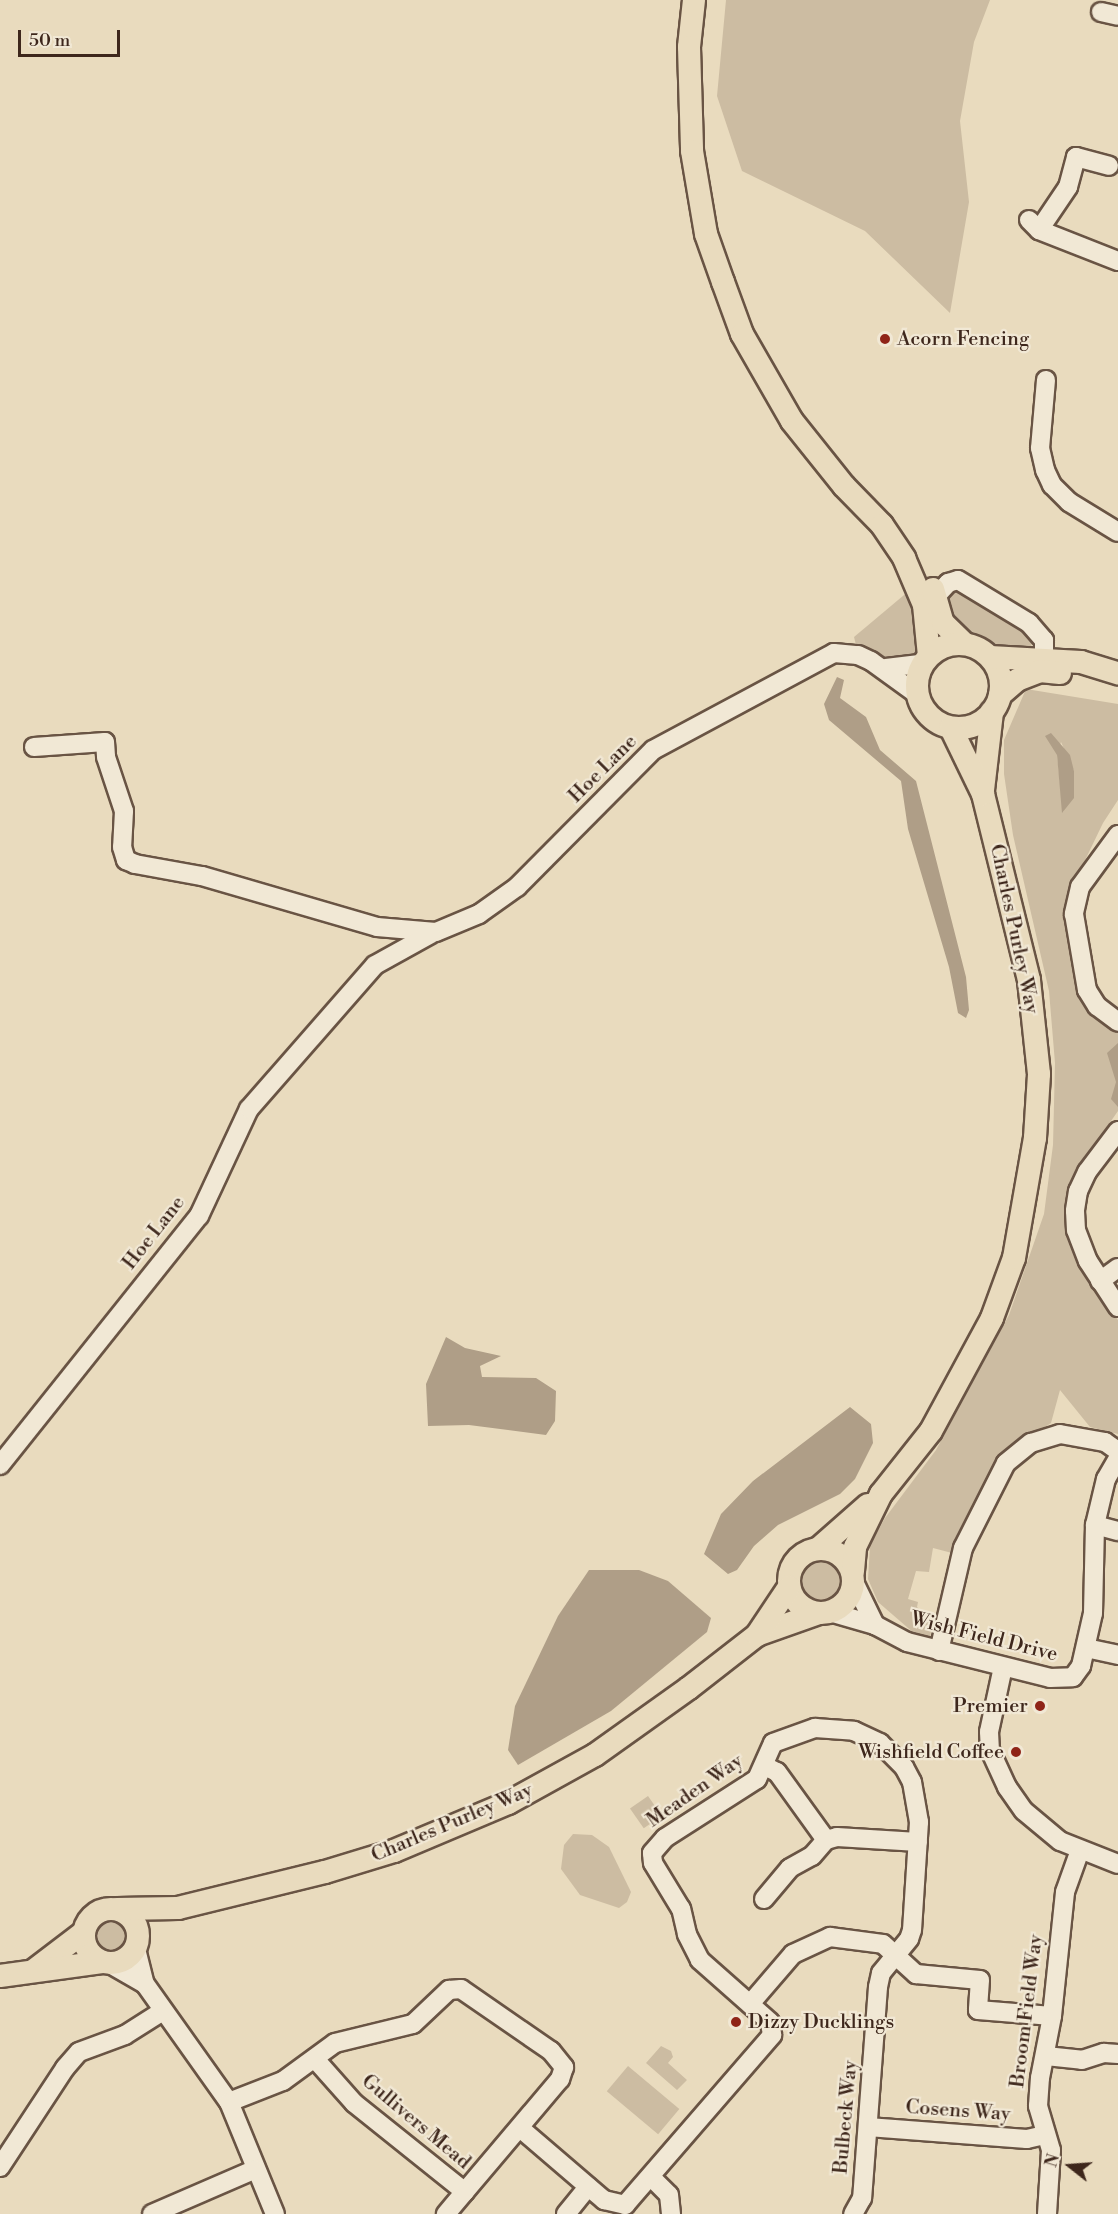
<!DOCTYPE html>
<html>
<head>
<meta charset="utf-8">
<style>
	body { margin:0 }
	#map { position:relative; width:1118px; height:2214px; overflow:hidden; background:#e9dbbe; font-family:"Libre Bodoni",serif }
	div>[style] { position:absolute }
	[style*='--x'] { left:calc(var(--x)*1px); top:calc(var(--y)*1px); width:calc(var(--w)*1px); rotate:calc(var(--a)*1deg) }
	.green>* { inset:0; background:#ccbca2; transform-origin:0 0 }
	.round { border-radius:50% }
	.water>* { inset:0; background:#af9e87 }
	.roads { filter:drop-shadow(2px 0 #695444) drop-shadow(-2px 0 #695444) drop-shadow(0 2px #695444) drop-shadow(0 -2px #695444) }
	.minor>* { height:18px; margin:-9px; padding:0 9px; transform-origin:9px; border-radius:9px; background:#f1e8d5 }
	.major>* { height:22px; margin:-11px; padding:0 11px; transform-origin:11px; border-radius:11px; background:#e9dbbe }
	.major>.ring { margin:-11px; padding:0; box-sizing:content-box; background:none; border:22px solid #e9dbbe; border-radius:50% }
	.dots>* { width:16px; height:16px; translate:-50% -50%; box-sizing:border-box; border:3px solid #f1e8d5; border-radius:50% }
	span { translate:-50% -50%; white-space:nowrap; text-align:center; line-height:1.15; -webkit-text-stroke:4.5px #f1e8d5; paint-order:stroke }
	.poi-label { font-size:20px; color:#3e271c }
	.left { translate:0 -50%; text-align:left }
	.right { translate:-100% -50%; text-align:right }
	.street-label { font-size:20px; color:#3e271c }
	.north { position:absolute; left:1040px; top:2136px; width:60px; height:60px; -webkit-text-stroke:4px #f1e8d5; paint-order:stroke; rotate:287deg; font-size:16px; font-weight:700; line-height:24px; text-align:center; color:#3e271c }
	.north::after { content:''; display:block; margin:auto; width:21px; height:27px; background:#3e271c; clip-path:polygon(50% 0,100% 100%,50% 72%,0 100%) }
	.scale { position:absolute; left:18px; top:30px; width:102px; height:27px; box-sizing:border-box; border:3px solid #3e271c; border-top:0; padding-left:8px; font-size:18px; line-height:21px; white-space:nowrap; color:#3e271c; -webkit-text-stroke:4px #f1e8d5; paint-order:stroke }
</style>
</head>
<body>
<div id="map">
	<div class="green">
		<i style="clip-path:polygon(726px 0,990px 0,974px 42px,960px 121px,969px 202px,950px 313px,865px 231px,742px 171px,717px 96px)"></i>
		<i style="clip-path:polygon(959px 587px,1021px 626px,1034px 638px,1030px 649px,1009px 649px,967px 632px,947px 613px,947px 597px)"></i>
		<i style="clip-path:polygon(910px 590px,920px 642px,913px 656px,895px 663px,856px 645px,854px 637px)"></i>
		<i style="clip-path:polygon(evenodd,1026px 689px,1118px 704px,1118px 800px,1103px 823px,1075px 881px,1066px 916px,1069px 951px,1079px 995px,1118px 1031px,1118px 1111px,1076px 1171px,1067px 1214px,1079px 1256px,1077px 1262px,1118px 1320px,1118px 1434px,1090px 1427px,1060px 1390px,1051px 1423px,1018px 1445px,982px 1488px,952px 1553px,933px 1548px,929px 1572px,916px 1571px,908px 1599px,918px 1602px,917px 1607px,932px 1623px,930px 1639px,915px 1634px,878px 1602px,868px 1579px,870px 1546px,885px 1518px,936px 1450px,1009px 1315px,1044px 1214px,1053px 1145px,1055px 1063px,1049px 991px,1013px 835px,1004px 774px,1004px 740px,1026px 689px,1061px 742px,1074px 771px,1063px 812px,1057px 755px,1061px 742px)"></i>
		<i class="round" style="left:797px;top:1557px;width:46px;height:46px"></i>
		<i style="left:648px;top:1796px;width:24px;height:22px;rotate:55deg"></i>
		<i style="clip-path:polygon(573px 1834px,592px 1835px,609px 1847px,631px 1892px,627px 1902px,619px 1908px,580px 1895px,561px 1869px,564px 1845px)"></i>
		<i class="round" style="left:94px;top:1920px;width:34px;height:34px"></i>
		<i style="clip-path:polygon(661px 2046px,671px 2051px,673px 2057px,668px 2063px,687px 2080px,677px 2090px,646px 2063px)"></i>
		<i style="left:628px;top:2066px;width:67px;height:33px;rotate:40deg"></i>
	</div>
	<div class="water">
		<i style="clip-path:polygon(837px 677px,844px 680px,840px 698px,866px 717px,880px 750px,916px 781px,966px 977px,969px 1010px,966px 1018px,958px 1013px,949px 967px,908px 829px,901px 781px,829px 720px,824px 704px)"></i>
		<i style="clip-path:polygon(1051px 733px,1070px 755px,1074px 771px,1074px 798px,1062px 813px,1057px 755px,1045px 736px)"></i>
		<i style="clip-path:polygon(1118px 1043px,1118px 1107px,1111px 1099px,1116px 1082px,1107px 1053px)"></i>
		<i style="clip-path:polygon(446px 1337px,465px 1348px,501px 1356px,480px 1366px,482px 1377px,536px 1378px,556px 1391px,555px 1421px,546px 1435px,469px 1425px,428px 1426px,426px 1384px)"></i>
		<i style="clip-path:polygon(850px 1407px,871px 1424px,873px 1443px,855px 1479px,840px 1494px,778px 1525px,754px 1546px,737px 1570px,728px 1574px,704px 1554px,721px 1514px,753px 1481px)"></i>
		<i style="clip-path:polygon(589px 1570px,639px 1570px,668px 1581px,711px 1618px,707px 1632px,611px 1711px,518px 1765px,508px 1750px,515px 1706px,558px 1616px)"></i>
	</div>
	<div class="roads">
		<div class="minor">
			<i style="--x:1101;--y:12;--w:17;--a:13"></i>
			<i style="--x:1029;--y:220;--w:14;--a:45"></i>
			<i style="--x:1039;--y:230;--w:85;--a:21.4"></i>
			<i style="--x:1039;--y:230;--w:52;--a:-56"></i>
			<i style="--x:1068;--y:187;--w:31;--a:-75"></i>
			<i style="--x:1076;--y:157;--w:34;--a:15"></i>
			<i style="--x:1046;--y:380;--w:68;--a:95"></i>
			<i style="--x:1040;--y:448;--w:23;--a:77"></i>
			<i style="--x:1045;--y:470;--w:17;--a:65"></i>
			<i style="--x:1052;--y:485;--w:24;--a:45"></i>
			<i style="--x:1069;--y:502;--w:57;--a:31.5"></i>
			<i style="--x:936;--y:596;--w:18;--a:-47"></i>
			<i style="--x:948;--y:583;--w:10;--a:-17"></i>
			<i style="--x:958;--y:580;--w:83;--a:31.2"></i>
			<i style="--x:1029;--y:623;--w:23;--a:49"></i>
			<i style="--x:1044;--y:640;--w:18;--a:90"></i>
			<i style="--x:886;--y:668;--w:38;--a:-7"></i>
			<i style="--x:34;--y:747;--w:71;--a:-4"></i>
			<i style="--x:105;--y:742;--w:15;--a:86"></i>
			<i style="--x:106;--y:757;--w:57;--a:71.6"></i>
			<i style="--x:124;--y:811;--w:36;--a:93"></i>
			<i style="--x:122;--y:847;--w:14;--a:73"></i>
			<i style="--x:126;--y:860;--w:10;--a:24"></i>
			<i style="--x:135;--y:864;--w:68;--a:10.2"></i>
			<i style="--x:202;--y:876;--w:182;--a:16.2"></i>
			<i style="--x:377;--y:927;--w:59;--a:4.8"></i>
			<i style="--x:436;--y:932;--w:47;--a:-22.7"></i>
			<i style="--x:479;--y:914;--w:47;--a:-35.4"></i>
			<i style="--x:517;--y:887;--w:193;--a:-45.2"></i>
			<i style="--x:653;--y:750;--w:205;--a:-28.2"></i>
			<i style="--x:834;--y:653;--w:24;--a:5"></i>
			<i style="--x:858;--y:655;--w:14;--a:25"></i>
			<i style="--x:871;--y:661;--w:58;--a:35.9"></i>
			<i style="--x:1118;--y:835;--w:64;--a:126.2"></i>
			<i style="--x:1080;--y:887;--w:28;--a:103"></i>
			<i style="--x:1074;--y:914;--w:77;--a:80.3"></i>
			<i style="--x:1087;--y:990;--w:19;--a:58"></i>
			<i style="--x:1097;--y:1006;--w:26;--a:37"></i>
			<i style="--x:1118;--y:1131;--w:51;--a:127.1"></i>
			<i style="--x:1087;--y:1172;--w:21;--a:115"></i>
			<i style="--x:1078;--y:1191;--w:20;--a:99"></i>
			<i style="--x:1075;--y:1211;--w:19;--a:87"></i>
			<i style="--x:1076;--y:1230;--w:33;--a:69"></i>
			<i style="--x:1088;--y:1261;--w:55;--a:56.9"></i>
			<i style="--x:1100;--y:1281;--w:22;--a:-36"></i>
			<i style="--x:0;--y:1465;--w:319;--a:-51.4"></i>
			<i style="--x:199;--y:1216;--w:118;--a:-65"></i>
			<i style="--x:249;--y:1109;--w:191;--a:-48.8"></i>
			<i style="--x:375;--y:965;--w:64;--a:-29"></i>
			<i style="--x:1095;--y:1525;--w:24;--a:15"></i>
			<i style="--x:854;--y:1582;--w:48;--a:64"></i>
			<i style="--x:830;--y:1612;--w:47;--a:16.1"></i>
			<i style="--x:875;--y:1625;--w:36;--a:28"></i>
			<i style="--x:907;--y:1642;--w:147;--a:14.1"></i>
			<i style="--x:1050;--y:1678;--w:23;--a:-2"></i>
			<i style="--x:1073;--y:1677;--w:14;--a:-54"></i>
			<i style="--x:1081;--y:1666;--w:54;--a:-77.2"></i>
			<i style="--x:1093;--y:1613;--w:88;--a:-88.7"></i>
			<i style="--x:1095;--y:1525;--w:47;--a:-76.6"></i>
			<i style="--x:1106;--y:1479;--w:24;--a:-60"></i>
			<i style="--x:1086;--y:1648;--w:33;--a:12"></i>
			<i style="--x:939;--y:1651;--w:106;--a:-76.9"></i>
			<i style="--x:963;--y:1548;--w:95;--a:-63.2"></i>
			<i style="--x:1006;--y:1463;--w:32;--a:-39"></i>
			<i style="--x:1031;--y:1443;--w:30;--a:-17"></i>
			<i style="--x:1060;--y:1434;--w:46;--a:10.1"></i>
			<i style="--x:1105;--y:1442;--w:16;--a:35"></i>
			<i style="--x:1003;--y:1667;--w:66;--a:102.2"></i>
			<i style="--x:989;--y:1732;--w:18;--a:87"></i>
			<i style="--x:990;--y:1750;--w:41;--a:65.3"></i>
			<i style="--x:1007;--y:1787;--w:29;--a:55"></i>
			<i style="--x:1024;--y:1811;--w:47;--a:39.8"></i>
			<i style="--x:1060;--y:1841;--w:62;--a:21.6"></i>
			<i style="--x:765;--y:1766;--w:13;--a:27"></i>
			<i style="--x:777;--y:1772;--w:84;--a:54.2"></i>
			<i style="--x:826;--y:1840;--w:11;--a:-15"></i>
			<i style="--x:837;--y:1837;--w:81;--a:3.5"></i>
			<i style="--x:764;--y:1899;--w:40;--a:-50"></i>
			<i style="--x:790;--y:1868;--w:25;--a:-29"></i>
			<i style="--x:812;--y:1856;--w:21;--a:-49"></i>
			<i style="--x:136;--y:1949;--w:36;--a:76"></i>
			<i style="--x:145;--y:1984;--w:145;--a:54.6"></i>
			<i style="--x:229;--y:2102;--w:121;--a:67.7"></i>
			<i style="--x:110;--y:1964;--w:40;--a:29.7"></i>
			<i style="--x:750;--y:2004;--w:66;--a:-49.3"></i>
			<i style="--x:793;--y:1954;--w:41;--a:-24.7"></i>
			<i style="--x:830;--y:1937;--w:53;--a:7.5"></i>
			<i style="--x:883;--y:1944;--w:45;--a:42.3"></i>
			<i style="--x:916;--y:1974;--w:64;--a:5.4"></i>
			<i style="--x:980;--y:1980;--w:30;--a:94"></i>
			<i style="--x:978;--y:2010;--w:74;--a:4.6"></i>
			<i style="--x:1046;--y:2056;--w:36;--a:6"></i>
			<i style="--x:1082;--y:2060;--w:23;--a:-18"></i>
			<i style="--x:1104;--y:2053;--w:14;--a:4"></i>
			<i style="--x:315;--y:2059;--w:59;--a:48.4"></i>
			<i style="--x:354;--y:2103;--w:142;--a:38.7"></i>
			<i style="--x:229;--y:2102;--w:58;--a:-21.3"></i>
			<i style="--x:283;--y:2081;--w:64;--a:-36.2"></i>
			<i style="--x:335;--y:2043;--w:80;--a:-13.7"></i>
			<i style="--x:413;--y:2024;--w:50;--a:-43.4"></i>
			<i style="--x:449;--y:1990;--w:12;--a:-5"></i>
			<i style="--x:461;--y:1989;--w:109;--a:34.6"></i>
			<i style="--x:551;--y:2051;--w:21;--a:51"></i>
			<i style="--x:564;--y:2067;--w:13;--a:108"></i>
			<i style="--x:560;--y:2079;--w:177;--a:130.2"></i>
			<i style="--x:868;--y:2127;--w:159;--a:4.3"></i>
			<i style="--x:1027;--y:2139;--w:18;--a:-13"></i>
			<i style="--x:520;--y:2128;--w:111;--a:40.6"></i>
			<i style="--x:604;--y:2200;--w:22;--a:13"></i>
			<i style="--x:625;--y:2205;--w:225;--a:-49.1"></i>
			<i style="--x:772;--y:2035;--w:13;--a:-99"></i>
			<i style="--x:770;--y:2022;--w:94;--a:-138.5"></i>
			<i style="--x:700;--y:1960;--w:29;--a:-117"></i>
			<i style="--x:687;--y:1934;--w:26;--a:-103"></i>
			<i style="--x:681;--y:1909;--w:54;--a:-121.3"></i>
			<i style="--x:653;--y:1863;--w:10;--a:-96"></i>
			<i style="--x:652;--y:1853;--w:20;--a:-49"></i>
			<i style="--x:665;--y:1838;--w:109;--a:-32.7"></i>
			<i style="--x:757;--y:1779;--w:39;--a:-66"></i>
			<i style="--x:773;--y:1743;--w:45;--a:-19.7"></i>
			<i style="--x:815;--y:1728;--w:39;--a:4"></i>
			<i style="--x:854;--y:1731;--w:29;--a:25"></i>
			<i style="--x:880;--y:1743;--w:34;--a:45"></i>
			<i style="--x:904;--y:1767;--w:17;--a:62"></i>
			<i style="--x:912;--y:1782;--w:41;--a:80.1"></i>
			<i style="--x:919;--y:1822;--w:108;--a:93.7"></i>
			<i style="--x:912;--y:1930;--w:9;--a:108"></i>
			<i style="--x:909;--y:1939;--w:44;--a:129.5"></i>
			<i style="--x:881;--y:1973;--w:14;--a:102"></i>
			<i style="--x:878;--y:1987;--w:212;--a:94.3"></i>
			<i style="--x:862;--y:2198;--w:18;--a:119"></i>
			<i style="--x:0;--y:2167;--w:118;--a:-56.7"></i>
			<i style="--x:65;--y:2068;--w:21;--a:-49"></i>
			<i style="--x:79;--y:2052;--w:49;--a:-20.3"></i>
			<i style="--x:125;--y:2035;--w:45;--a:-32.3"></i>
			<i style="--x:651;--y:2177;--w:25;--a:45"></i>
			<i style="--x:669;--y:2195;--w:19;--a:84"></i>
			<i style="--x:152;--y:2214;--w:113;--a:-23.4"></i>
			<i style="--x:566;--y:2214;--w:35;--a:-51"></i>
			<i style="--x:1047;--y:2214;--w:64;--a:-86.4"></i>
			<i style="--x:1051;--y:2150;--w:46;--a:-106.5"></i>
			<i style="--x:1038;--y:2106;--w:28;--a:-86"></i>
			<i style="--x:1040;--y:2078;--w:63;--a:-79"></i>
			<i style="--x:1052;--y:2016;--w:125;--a:-84"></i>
			<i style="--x:1065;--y:1892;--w:45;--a:-70.3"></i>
		</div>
		<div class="major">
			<i style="--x:694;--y:0;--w:47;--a:96.1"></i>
			<i style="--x:689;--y:47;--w:104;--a:88.3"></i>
			<i style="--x:692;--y:151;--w:84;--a:80.4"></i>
			<i style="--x:706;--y:234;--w:51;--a:70.5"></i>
			<i style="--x:723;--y:282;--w:55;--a:69.9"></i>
			<i style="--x:742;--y:334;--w:100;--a:60.1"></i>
			<i style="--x:792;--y:421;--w:83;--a:51.3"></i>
			<i style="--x:844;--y:486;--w:54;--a:45.7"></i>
			<i style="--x:882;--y:525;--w:40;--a:56"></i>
			<i style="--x:904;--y:558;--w:51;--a:66.9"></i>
			<i style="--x:924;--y:605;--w:51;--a:84.4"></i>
			<i style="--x:933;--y:589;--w:35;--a:74"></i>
			<i style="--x:943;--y:623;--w:30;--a:44"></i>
			<i class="ring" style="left:917px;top:644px;width:62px;height:62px"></i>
			<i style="--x:990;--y:657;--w:91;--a:3.1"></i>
			<i style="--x:1081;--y:662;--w:39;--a:17"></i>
			<i style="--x:1000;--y:695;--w:23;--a:-41"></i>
			<i style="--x:1017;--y:680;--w:25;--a:-21"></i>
			<i style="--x:1040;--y:671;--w:20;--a:6"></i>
			<i style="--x:983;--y:790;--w:79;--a:-83.4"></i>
			<i style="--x:819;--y:1548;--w:65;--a:-41.3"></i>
			<i class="ring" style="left:789px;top:1549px;width:42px;height:42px"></i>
			<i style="--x:853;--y:1571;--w:24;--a:-85"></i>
			<i style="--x:855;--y:1547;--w:59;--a:-63.9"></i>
			<i style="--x:881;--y:1494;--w:80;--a:-51.6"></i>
			<i style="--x:931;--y:1431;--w:128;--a:-61.6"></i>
			<i style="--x:992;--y:1318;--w:64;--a:-69.9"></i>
			<i style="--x:1014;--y:1258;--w:122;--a:-80.1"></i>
			<i style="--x:1035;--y:1138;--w:64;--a:-86.4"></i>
			<i style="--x:1039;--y:1074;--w:95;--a:-96.1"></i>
			<i style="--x:1029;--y:980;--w:192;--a:-103.9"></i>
			<i style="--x:983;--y:794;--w:73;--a:-115.9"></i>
			<i style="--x:757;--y:1635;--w:66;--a:-19.5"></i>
			<i class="ring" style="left:84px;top:1909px;width:32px;height:32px"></i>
			<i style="--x:117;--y:1909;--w:61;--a:-0.9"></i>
			<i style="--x:178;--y:1908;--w:151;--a:-13.8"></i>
			<i style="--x:325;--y:1872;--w:72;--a:-16.9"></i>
			<i style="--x:394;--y:1851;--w:124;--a:-22.8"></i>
			<i style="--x:508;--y:1803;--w:99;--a:-28.9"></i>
			<i style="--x:595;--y:1755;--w:115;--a:-35.5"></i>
			<i style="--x:689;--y:1688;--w:86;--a:-37.9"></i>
			<i style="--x:757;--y:1635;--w:58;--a:-56.3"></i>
			<i style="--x:33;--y:1971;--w:64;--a:-37.4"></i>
			<i style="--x:0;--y:1976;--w:103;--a:-7.8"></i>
		</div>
	</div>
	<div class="dots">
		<i style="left:885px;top:339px;background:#8f2418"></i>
		<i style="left:1040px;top:1706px;background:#8f2418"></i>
		<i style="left:1016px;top:1752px;background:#8f2418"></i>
		<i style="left:736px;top:2022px;background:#8f2418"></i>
	</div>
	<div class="poi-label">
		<span class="left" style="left:897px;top:339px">Acorn Fencing</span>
		<span class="right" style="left:1028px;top:1706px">Premier</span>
		<span class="right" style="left:1004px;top:1752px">Wishfield Coffee</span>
		<span class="left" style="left:748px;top:2022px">Dizzy Ducklings</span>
	</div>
	<div class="street-label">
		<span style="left:603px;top:769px;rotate:-45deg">Hoe Lane</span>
		<span style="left:1014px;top:929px;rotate:78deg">Charles Purley Way</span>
		<span style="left:154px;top:1233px;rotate:-52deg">Hoe Lane</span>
		<span style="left:984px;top:1637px;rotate:14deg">Wish Field Drive</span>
		<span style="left:695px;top:1791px;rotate:-35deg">Meaden Way</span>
		<span style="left:452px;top:1823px;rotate:-23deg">Charles Purley Way</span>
		<span style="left:1027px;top:2011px;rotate:-83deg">Broom Field Way</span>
		<span style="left:958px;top:2111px;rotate:4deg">Cosens Way</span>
		<span style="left:846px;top:2117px;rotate:-85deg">Bulbeck Way</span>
		<span style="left:416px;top:2122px;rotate:40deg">Gullivers Mead</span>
	</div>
	<div class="north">N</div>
	<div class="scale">50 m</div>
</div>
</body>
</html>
